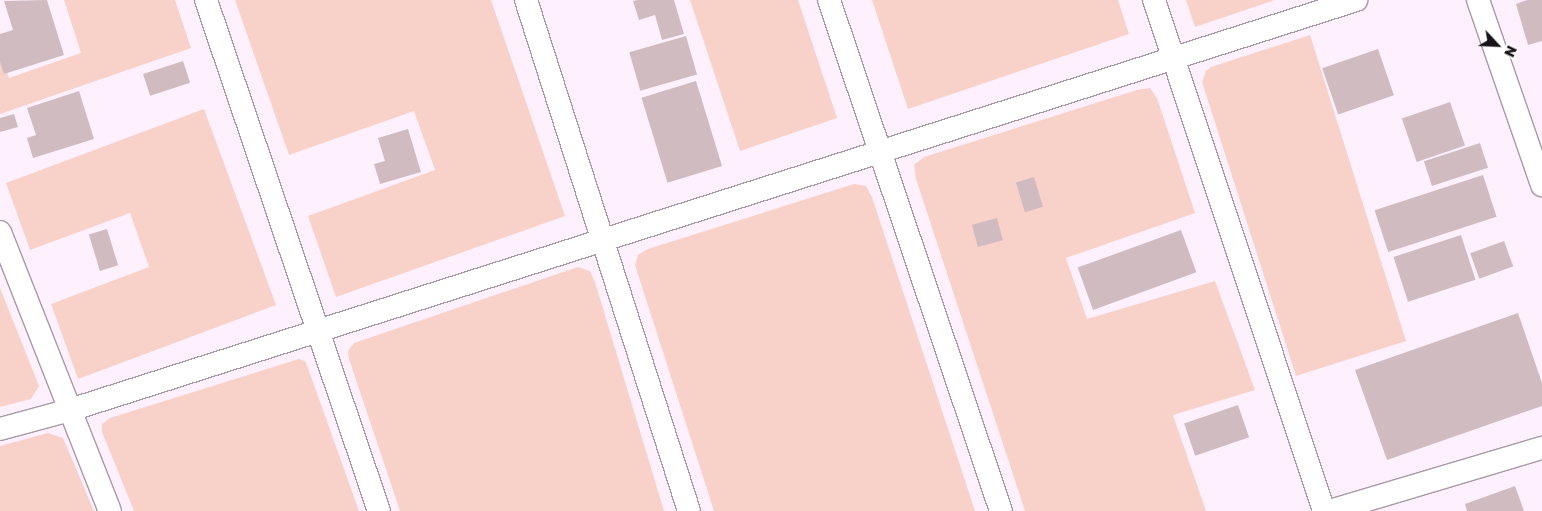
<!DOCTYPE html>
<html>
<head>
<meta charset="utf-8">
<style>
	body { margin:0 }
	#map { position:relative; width:1542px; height:511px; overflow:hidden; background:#fff0fe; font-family:"Golos Text",sans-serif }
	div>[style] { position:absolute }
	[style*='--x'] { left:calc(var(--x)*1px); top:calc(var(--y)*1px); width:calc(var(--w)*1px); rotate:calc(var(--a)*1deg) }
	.green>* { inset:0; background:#f8d2c8 }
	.building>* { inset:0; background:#d0bcc0; transform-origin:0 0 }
	.roads { filter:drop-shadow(1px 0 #a799a6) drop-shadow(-1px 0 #a799a6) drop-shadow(0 1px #a799a6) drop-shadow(0 -1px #a799a6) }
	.minor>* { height:22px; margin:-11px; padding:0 11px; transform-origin:11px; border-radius:11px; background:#fff }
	span { translate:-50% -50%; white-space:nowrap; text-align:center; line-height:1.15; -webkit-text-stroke:4px #fff; paint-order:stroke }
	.north { position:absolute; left:1472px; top:20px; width:50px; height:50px; -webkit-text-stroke:4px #fff; paint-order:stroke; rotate:115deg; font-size:14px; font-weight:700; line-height:20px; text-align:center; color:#181318 }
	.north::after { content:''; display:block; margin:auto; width:18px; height:22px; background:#181318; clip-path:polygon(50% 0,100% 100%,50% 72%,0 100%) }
</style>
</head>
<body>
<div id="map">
	<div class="green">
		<i style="clip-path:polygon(64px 0,175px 0,191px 48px,0 114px,0 53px,9px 78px,81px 53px)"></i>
		<i style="clip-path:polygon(235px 0,491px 0,565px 216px,336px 297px,308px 216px,435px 170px,414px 111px,289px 155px)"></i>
		<i style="clip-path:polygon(690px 0,798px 0,837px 118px,740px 151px)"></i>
		<i style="clip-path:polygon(872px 0,1118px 0,1129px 34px,908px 109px)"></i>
		<i style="clip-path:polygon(1186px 0,1275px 0,1195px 27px)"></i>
		<i style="clip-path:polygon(1310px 35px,1406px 341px,1296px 376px,1202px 82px,1206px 71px,1211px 67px)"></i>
		<i style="clip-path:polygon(1150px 88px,1157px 98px,1195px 213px,1066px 258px,1087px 319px,1215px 281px,1255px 390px,1173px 415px,1206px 511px,1025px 511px,916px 179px,914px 165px,924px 157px,1137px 90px)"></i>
		<i style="clip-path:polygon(204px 109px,276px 305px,78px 379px,51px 304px,149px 267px,130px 213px,30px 250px,6px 183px)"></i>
		<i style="clip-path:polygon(854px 184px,866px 186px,872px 197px,975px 511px,714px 511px,635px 265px,638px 255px,648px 249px)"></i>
		<i style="clip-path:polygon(578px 267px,590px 271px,595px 282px,664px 511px,400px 511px,349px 359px,348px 351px,354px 343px)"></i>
		<i style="clip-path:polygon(0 288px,39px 386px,31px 399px,0 407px)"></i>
		<i style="clip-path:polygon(299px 359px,305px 361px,308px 368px,359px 511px,134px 511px,102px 432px,102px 424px,110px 418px)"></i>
		<i style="clip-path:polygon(48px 433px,63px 438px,94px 511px,0 511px,0 446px)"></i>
	</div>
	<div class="building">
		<i style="clip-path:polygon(47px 0,64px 55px,4px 74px,0 62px,0 34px,13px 30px,4px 1px)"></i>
		<i style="clip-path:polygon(638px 0,674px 0,684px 34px,662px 40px,655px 15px,639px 20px,633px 1px)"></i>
		<i style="clip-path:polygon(1527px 0,1542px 0,1542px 41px,1528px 45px,1516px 4px)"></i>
		<i style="left:686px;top:36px;width:40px;height:59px;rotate:74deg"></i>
		<i style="left:1378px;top:49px;width:49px;height:59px;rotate:71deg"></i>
		<i style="left:183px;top:61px;width:23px;height:42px;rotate:72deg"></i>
		<i style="left:696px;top:81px;width:89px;height:57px;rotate:73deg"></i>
		<i style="clip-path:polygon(79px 91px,94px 139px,33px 158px,27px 138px,36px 135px,27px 108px)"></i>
		<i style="left:1450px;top:102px;width:46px;height:51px;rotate:71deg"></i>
		<i style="clip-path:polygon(14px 114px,18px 127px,0 132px,0 118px)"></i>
		<i style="clip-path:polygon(408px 129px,421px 172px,380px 184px,374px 164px,385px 161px,378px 138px)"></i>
		<i style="left:1480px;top:143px;width:26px;height:59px;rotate:72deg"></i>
		<i style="left:1483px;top:175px;width:44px;height:114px;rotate:72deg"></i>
		<i style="left:1034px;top:177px;width:31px;height:19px;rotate:73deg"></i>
		<i style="left:997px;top:218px;width:23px;height:26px;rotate:75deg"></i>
		<i style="left:107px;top:229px;width:38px;height:19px;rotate:73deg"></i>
		<i style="left:1181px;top:230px;width:45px;height:110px;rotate:70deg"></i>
		<i style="left:1461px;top:235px;width:47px;height:71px;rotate:72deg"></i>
		<i style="left:1504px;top:241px;width:27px;height:36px;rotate:70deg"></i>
		<i style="clip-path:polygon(1518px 313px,1542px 383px,1542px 406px,1387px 460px,1355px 370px)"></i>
		<i style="left:1238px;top:405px;width:34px;height:57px;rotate:71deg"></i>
		<i style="clip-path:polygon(1515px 486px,1524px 511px,1467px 511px,1465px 504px)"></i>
	</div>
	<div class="roads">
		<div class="minor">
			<i style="--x:206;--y:0;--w:539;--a:71.3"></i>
			<i style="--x:526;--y:0;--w:536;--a:72.31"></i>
			<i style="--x:829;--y:0;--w:539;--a:71.4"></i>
			<i style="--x:1154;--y:0;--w:539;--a:71.6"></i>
			<i style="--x:1478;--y:0;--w:196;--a:70.9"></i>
			<i style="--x:0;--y:232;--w:300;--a:68.5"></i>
			<i style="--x:0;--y:429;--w:73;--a:-15.2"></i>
			<i style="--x:70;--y:410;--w:1350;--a:-17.68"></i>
			<i style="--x:1330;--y:511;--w:221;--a:-16.6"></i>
		</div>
	</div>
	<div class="north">N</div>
</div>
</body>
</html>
